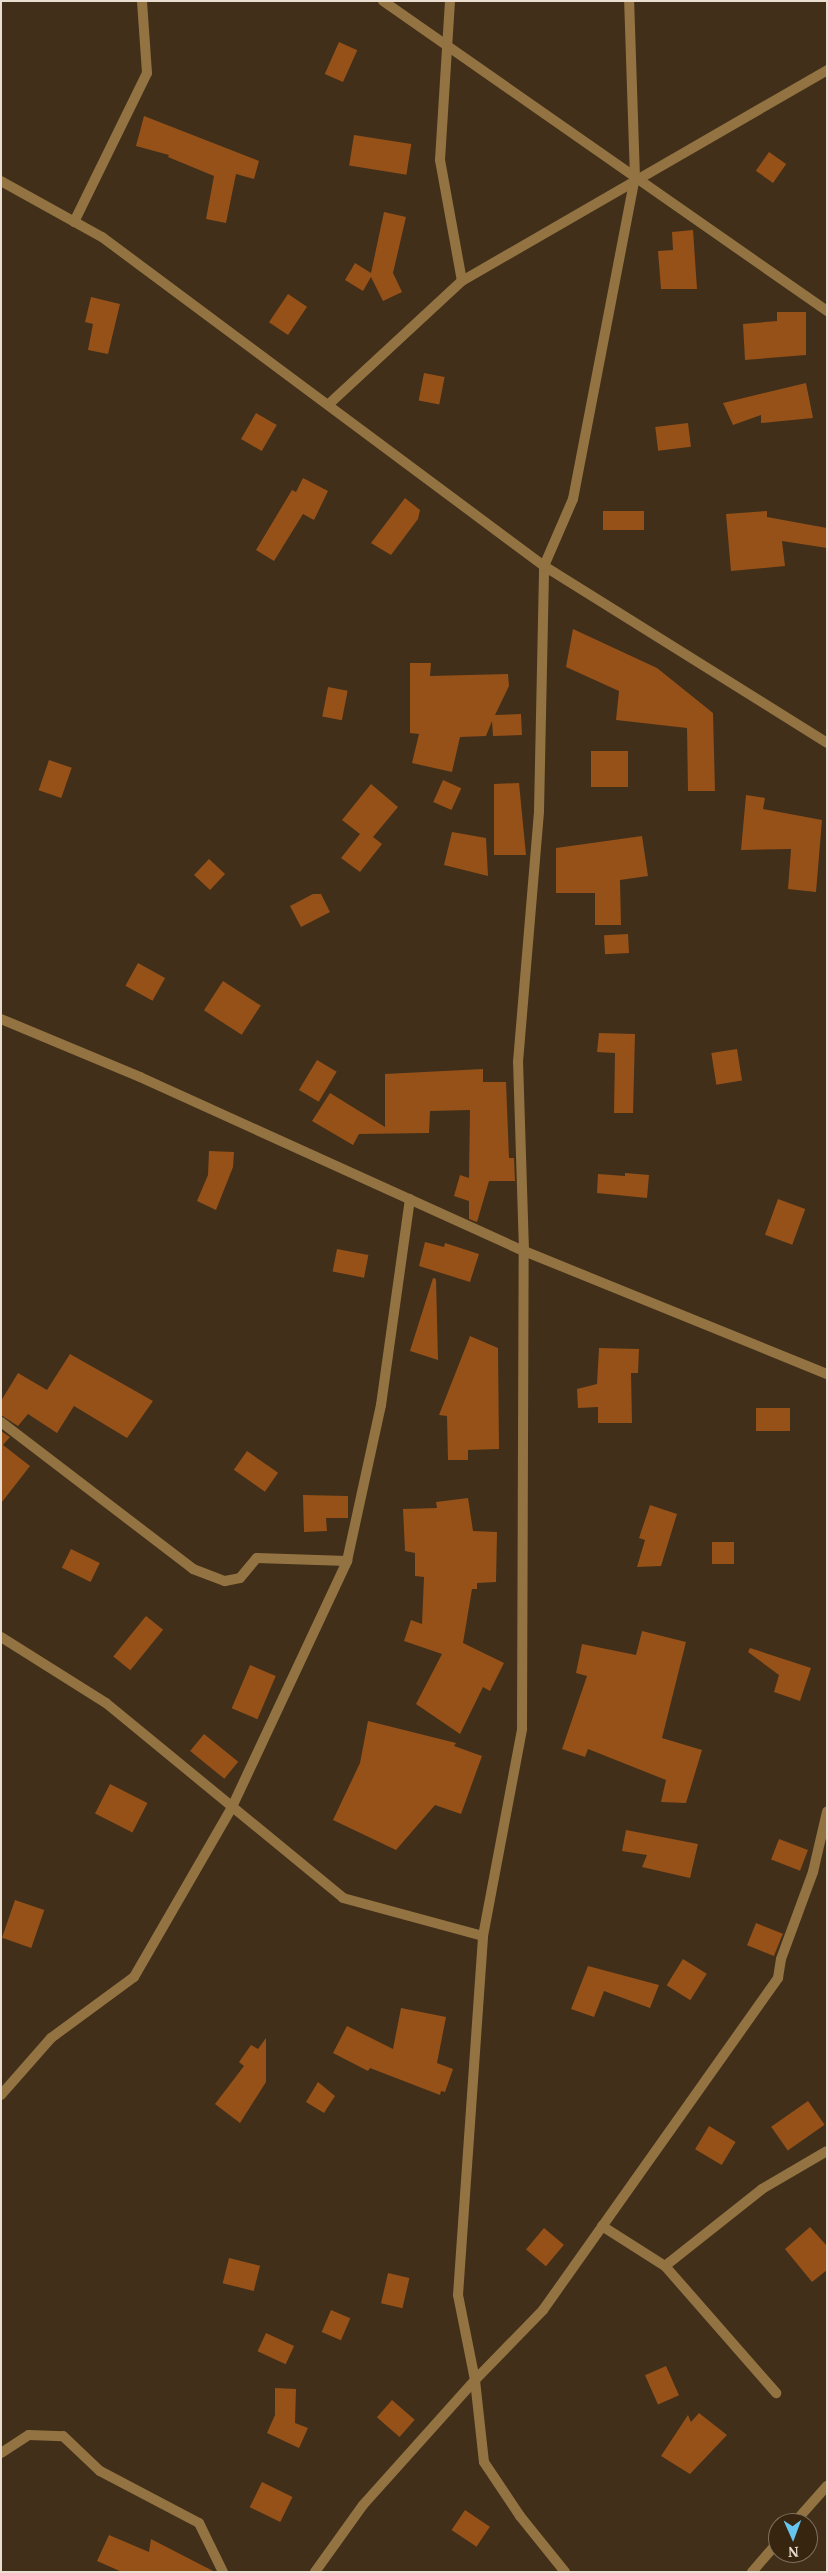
<!DOCTYPE html>
<html>
<head>
<meta charset="utf-8">
<style>
	body { margin:0 }
	#map { position:relative; width:828px; height:2573px; overflow:hidden; background:#412f1a; font-family:"PT Serif",serif }
	div>[style] { position:absolute }
	[style*='--x'] { left:calc(var(--x)*1px); top:calc(var(--y)*1px); width:calc(var(--w)*1px); rotate:calc(var(--a)*1deg) }
	.building>* { inset:0; background:#955118; transform-origin:0 0 }
	.minor>* { height:10px; margin:-5px; padding:0 5px; transform-origin:5px; border-radius:5px; background:#937342 }
	span { translate:-50% -50%; white-space:nowrap; text-align:center; line-height:1.15; -webkit-text-stroke:4px #372510; paint-order:stroke }
	.frame { position:absolute; inset:0; border:2px solid #eaded1; pointer-events:none }
	.north { position:absolute; left:768px; top:2513px; width:50px; height:50px; box-sizing:border-box; background:#372510; border:1px solid #7f6f5d; border-radius:50%; rotate:178deg; font-size:14px; font-weight:700; line-height:20px; text-align:center; color:#eaded1 }
	.north::after { content:''; display:block; margin:auto; width:18px; height:22px; background:#65c5ef; clip-path:polygon(50% 0,100% 100%,50% 72%,0 100%) }
</style>
</head>
<body>
<div id="map">
	<div class="building">
		<i style="left:339px;top:42px;width:20px;height:35px;rotate:24deg"></i>
		<i style="clip-path:polygon(144px 116px,259px 161px,254px 179px,236px 174px,226px 223px,206px 219px,214px 176px,168px 157px,169px 155px,136px 146px)"></i>
		<i style="left:354px;top:135px;width:58px;height:31px;rotate:9deg"></i>
		<i style="left:769px;top:152px;width:21px;height:23px;rotate:35deg"></i>
		<i style="clip-path:polygon(384px 212px,406px 217px,393px 273px,402px 292px,383px 301px,371px 277px,363px 291px,345px 280px,355px 263px,371px 273px)"></i>
		<i style="clip-path:polygon(693px 230px,697px 289px,661px 289px,658px 251px,673px 250px,672px 232px)"></i>
		<i style="left:288px;top:294px;width:23px;height:34px;rotate:34deg"></i>
		<i style="clip-path:polygon(91px 297px,120px 304px,108px 354px,88px 350px,93px 324px,85px 322px)"></i>
		<i style="clip-path:polygon(777px 312px,806px 312px,806px 355px,745px 360px,743px 324px,777px 321px)"></i>
		<i style="left:424px;top:373px;width:21px;height:28px;rotate:11deg"></i>
		<i style="clip-path:polygon(806px 383px,813px 418px,761px 423px,761px 415px,733px 425px,723px 403px)"></i>
		<i style="left:256px;top:413px;width:24px;height:30px;rotate:30deg"></i>
		<i style="left:688px;top:423px;width:24px;height:33px;rotate:83deg"></i>
		<i style="clip-path:polygon(303px 478px,328px 491px,314px 520px,303px 514px,274px 561px,256px 550px,292px 490px,296px 492px)"></i>
		<i style="clip-path:polygon(405px 498px,420px 510px,418px 519px,391px 555px,371px 543px)"></i>
		<i style="left:603px;top:511px;width:41px;height:19px"></i>
		<i style="clip-path:polygon(767px 511px,767px 517px,827px 528px,827px 548px,782px 541px,785px 566px,731px 571px,726px 514px)"></i>
		<i style="clip-path:polygon(573px 629px,657px 668px,713px 713px,715px 791px,688px 791px,687px 728px,616px 720px,619px 691px,566px 667px)"></i>
		<i style="clip-path:polygon(410px 663px,431px 663px,430px 676px,508px 674px,509px 686px,495px 715px,521px 714px,522px 735px,493px 736px,492px 721px,486px 736px,460px 737px,452px 772px,412px 763px,419px 734px,410px 733px)"></i>
		<i style="left:328px;top:687px;width:20px;height:30px;rotate:11deg"></i>
		<i style="left:628px;top:751px;width:36px;height:37px;rotate:90deg"></i>
		<i style="left:49px;top:760px;width:24px;height:32px;rotate:19deg"></i>
		<i style="left:443px;top:780px;width:20px;height:24px;rotate:24deg"></i>
		<i style="clip-path:polygon(519px 783px,526px 855px,494px 855px,494px 784px)"></i>
		<i style="clip-path:polygon(371px 784px,398px 807px,373px 837px,382px 844px,360px 872px,341px 858px,360px 834px,342px 820px)"></i>
		<i style="clip-path:polygon(746px 795px,765px 798px,763px 809px,822px 820px,816px 892px,788px 889px,791px 849px,741px 850px)"></i>
		<i style="clip-path:polygon(452px 832px,486px 838px,488px 876px,444px 865px)"></i>
		<i style="clip-path:polygon(642px 836px,648px 876px,620px 880px,621px 925px,595px 925px,595px 893px,556px 893px,556px 848px)"></i>
		<i style="left:209px;top:859px;width:22px;height:22px;rotate:43deg"></i>
		<i style="clip-path:polygon(313px 894px,321px 894px,330px 912px,301px 927px,290px 906px)"></i>
		<i style="left:628px;top:934px;width:19px;height:24px;rotate:87deg"></i>
		<i style="left:138px;top:963px;width:31px;height:26px;rotate:29deg"></i>
		<i style="left:223px;top:981px;width:45px;height:35px;rotate:33deg"></i>
		<i style="clip-path:polygon(599px 1033px,635px 1034px,633px 1113px,614px 1113px,615px 1053px,597px 1052px)"></i>
		<i style="left:737px;top:1049px;width:32px;height:26px;rotate:81deg"></i>
		<i style="left:317px;top:1060px;width:23px;height:35px;rotate:31deg"></i>
		<i style="clip-path:polygon(483px 1069px,483px 1082px,506px 1082px,509px 1158px,514px 1158px,515px 1181px,489px 1181px,477px 1222px,469px 1219px,469px 1201px,454px 1196px,460px 1175px,469px 1178px,470px 1110px,430px 1111px,429px 1133px,359px 1134px,353px 1145px,312px 1121px,330px 1093px,385px 1127px,385px 1074px)"></i>
		<i style="clip-path:polygon(209px 1151px,234px 1152px,233px 1167px,216px 1210px,197px 1201px,208px 1175px)"></i>
		<i style="clip-path:polygon(625px 1173px,649px 1175px,647px 1198px,597px 1193px,598px 1174px,625px 1176px)"></i>
		<i style="left:778px;top:1199px;width:29px;height:38px;rotate:20deg"></i>
		<i style="clip-path:polygon(425px 1242px,444px 1247px,445px 1243px,479px 1254px,470px 1282px,419px 1266px)"></i>
		<i style="left:337px;top:1249px;width:32px;height:23px;rotate:11deg"></i>
		<i style="clip-path:polygon(433px 1278px,436px 1279px,438px 1360px,410px 1351px)"></i>
		<i style="clip-path:polygon(470px 1336px,498px 1348px,499px 1449px,468px 1450px,468px 1460px,448px 1460px,447px 1416px,439px 1415px)"></i>
		<i style="clip-path:polygon(599px 1348px,639px 1349px,638px 1373px,631px 1373px,632px 1423px,598px 1423px,598px 1407px,578px 1408px,577px 1389px,597px 1384px)"></i>
		<i style="clip-path:polygon(70px 1354px,153px 1401px,127px 1438px,74px 1406px,57px 1433px,28px 1414px,18px 1426px,1px 1415px,1px 1401px,18px 1373px,47px 1390px)"></i>
		<i style="left:756px;top:1408px;width:34px;height:23px"></i>
		<i style="clip-path:polygon(1px 1431px,10px 1437px,3px 1445px,30px 1466px,2px 1502px)"></i>
		<i style="left:247px;top:1451px;width:38px;height:23px;rotate:35deg"></i>
		<i style="clip-path:polygon(303px 1495px,348px 1496px,348px 1518px,326px 1518px,327px 1531px,304px 1532px)"></i>
		<i style="clip-path:polygon(468px 1498px,473px 1531px,497px 1532px,496px 1582px,477px 1583px,477px 1589px,472px 1589px,463px 1643px,504px 1663px,490px 1691px,483px 1687px,460px 1734px,416px 1704px,442px 1654px,404px 1641px,411px 1620px,422px 1624px,424px 1577px,415px 1576px,415px 1553px,405px 1551px,403px 1509px,437px 1508px,436px 1502px)"></i>
		<i style="clip-path:polygon(650px 1505px,677px 1514px,661px 1566px,637px 1567px,645px 1540px,639px 1538px)"></i>
		<i style="left:712px;top:1542px;width:22px;height:22px"></i>
		<i style="left:71px;top:1549px;width:32px;height:21px;rotate:26deg"></i>
		<i style="left:146px;top:1616px;width:22px;height:52px;rotate:39deg"></i>
		<i style="clip-path:polygon(642px 1631px,686px 1642px,662px 1738px,702px 1750px,686px 1803px,661px 1802px,666px 1780px,588px 1749px,585px 1757px,562px 1749px,587px 1676px,576px 1673px,582px 1644px,636px 1655px)"></i>
		<i style="clip-path:polygon(750px 1648px,811px 1668px,800px 1701px,774px 1692px,779px 1675px,748px 1652px)"></i>
		<i style="left:250px;top:1665px;width:28px;height:47px;rotate:23deg"></i>
		<i style="clip-path:polygon(368px 1721px,456px 1743px,454px 1746px,482px 1756px,461px 1814px,435px 1805px,396px 1850px,333px 1820px,360px 1763px)"></i>
		<i style="left:204px;top:1734px;width:44px;height:22px;rotate:39deg"></i>
		<i style="left:110px;top:1784px;width:42px;height:33px;rotate:27deg"></i>
		<i style="clip-path:polygon(626px 1830px,698px 1844px,690px 1878px,642px 1867px,647px 1855px,622px 1851px)"></i>
		<i style="left:779px;top:1839px;width:31px;height:22px;rotate:21deg"></i>
		<i style="left:15px;top:1900px;width:31px;height:40px;rotate:19deg"></i>
		<i style="left:756px;top:1923px;width:29px;height:24px;rotate:22deg"></i>
		<i style="left:683px;top:1959px;width:28px;height:31px;rotate:32deg"></i>
		<i style="clip-path:polygon(588px 1966px,659px 1985px,650px 2008px,604px 1991px,594px 2017px,571px 2009px)"></i>
		<i style="clip-path:polygon(401px 2008px,446px 2017px,437px 2063px,453px 2069px,445px 2092px,441px 2091px,440px 2095px,370px 2068px,368px 2071px,333px 2053px,347px 2026px,393px 2049px)"></i>
		<i style="clip-path:polygon(266px 2038px,266px 2082px,240px 2123px,215px 2104px,244px 2066px,239px 2062px,251px 2045px,258px 2049px)"></i>
		<i style="clip-path:polygon(318px 2082px,335px 2096px,324px 2113px,306px 2102px)"></i>
		<i style="left:808px;top:2101px;width:29px;height:45px;rotate:55deg"></i>
		<i style="left:709px;top:2126px;width:31px;height:27px;rotate:31deg"></i>
		<i style="clip-path:polygon(810px 2227px,827px 2246px,827px 2270px,812px 2282px,785px 2249px)"></i>
		<i style="left:544px;top:2228px;width:26px;height:28px;rotate:40deg"></i>
		<i style="left:229px;top:2258px;width:32px;height:26px;rotate:14deg"></i>
		<i style="left:388px;top:2273px;width:22px;height:31px;rotate:13deg"></i>
		<i style="left:331px;top:2310px;width:21px;height:24px;rotate:23deg"></i>
		<i style="left:266px;top:2333px;width:31px;height:20px;rotate:25deg"></i>
		<i style="left:666px;top:2366px;width:32px;height:23px;rotate:66deg"></i>
		<i style="clip-path:polygon(275px 2388px,296px 2389px,295px 2423px,308px 2428px,299px 2448px,267px 2433px,275px 2415px)"></i>
		<i style="left:392px;top:2400px;width:30px;height:23px;rotate:41deg"></i>
		<i style="clip-path:polygon(699px 2413px,727px 2435px,690px 2474px,661px 2456px,688px 2415px,691px 2422px)"></i>
		<i style="left:262px;top:2482px;width:34px;height:28px;rotate:26deg"></i>
		<i style="left:465px;top:2510px;width:30px;height:24px;rotate:34deg"></i>
		<i style="clip-path:polygon(109px 2535px,149px 2552px,151px 2539px,215px 2572px,122px 2572px,97px 2561px)"></i>
	</div>
	<div class="minor">
		<i style="--x:383;--y:1;--w:542;--a:34.92"></i>
		<i style="--x:450;--y:1;--w:159;--a:93.6"></i>
		<i style="--x:440;--y:160;--w:123;--a:79.7"></i>
		<i style="--x:1;--y:181;--w:115;--a:29"></i>
		<i style="--x:102;--y:237;--w:551;--a:36.66"></i>
		<i style="--x:544;--y:566;--w:334;--a:32"></i>
		<i style="--x:74;--y:222;--w:166;--a:-63.9"></i>
		<i style="--x:147;--y:73;--w:72;--a:-94"></i>
		<i style="--x:329;--y:404;--w:181;--a:-42.8"></i>
		<i style="--x:462;--y:281;--w:422;--a:-30"></i>
		<i style="--x:1;--y:1019;--w:151;--a:22.6"></i>
		<i style="--x:140;--y:1077;--w:422;--a:24.4"></i>
		<i style="--x:524;--y:1251;--w:327;--a:22.1"></i>
		<i style="--x:1;--y:1422;--w:242;--a:37.4"></i>
		<i style="--x:193;--y:1569;--w:34;--a:21"></i>
		<i style="--x:225;--y:1581;--w:15;--a:-11"></i>
		<i style="--x:240;--y:1578;--w:26;--a:-50"></i>
		<i style="--x:257;--y:1558;--w:90;--a:1.9"></i>
		<i style="--x:1;--y:1637;--w:124;--a:32.2"></i>
		<i style="--x:106;--y:1703;--w:307;--a:39.4"></i>
		<i style="--x:343;--y:1898;--w:145;--a:15.2"></i>
		<i style="--x:1;--y:2095;--w:76;--a:-48.7"></i>
		<i style="--x:51;--y:2038;--w:103;--a:-36.3"></i>
		<i style="--x:134;--y:1977;--w:196;--a:-60"></i>
		<i style="--x:232;--y:1807;--w:272;--a:-64.9"></i>
		<i style="--x:347;--y:1561;--w:160;--a:-77.7"></i>
		<i style="--x:381;--y:1405;--w:208;--a:-82"></i>
		<i style="--x:602;--y:2226;--w:75;--a:32.4"></i>
		<i style="--x:665;--y:2266;--w:169;--a:48.8"></i>
		<i style="--x:665;--y:2266;--w:124;--a:-38.4"></i>
		<i style="--x:762;--y:2189;--w:75;--a:-30.3"></i>
		<i style="--x:1;--y:2453;--w:33;--a:-33"></i>
		<i style="--x:29;--y:2435;--w:34;--a:2"></i>
		<i style="--x:63;--y:2436;--w:51;--a:43.4"></i>
		<i style="--x:100;--y:2471;--w:112;--a:27.7"></i>
		<i style="--x:199;--y:2523;--w:55;--a:63.9"></i>
		<i style="--x:794;--y:2523;--w:50;--a:-48.3"></i>
		<i style="--x:315;--y:2572;--w:82;--a:-54.4"></i>
		<i style="--x:363;--y:2505;--w:168;--a:-48.1"></i>
		<i style="--x:475;--y:2380;--w:98;--a:-45.8"></i>
		<i style="--x:543;--y:2310;--w:407;--a:-54.7"></i>
		<i style="--x:778;--y:1978;--w:19;--a:-81"></i>
		<i style="--x:781;--y:1959;--w:93;--a:-69.8"></i>
		<i style="--x:813;--y:1872;--w:62;--a:-76.9"></i>
		<i style="--x:565;--y:2572;--w:72;--a:-128.8"></i>
		<i style="--x:520;--y:2516;--w:65;--a:-123.7"></i>
		<i style="--x:484;--y:2462;--w:82;--a:-96.3"></i>
		<i style="--x:475;--y:2380;--w:87;--a:-101.3"></i>
		<i style="--x:458;--y:2295;--w:360;--a:-86"></i>
		<i style="--x:483;--y:1936;--w:211;--a:-79.3"></i>
		<i style="--x:522;--y:1729;--w:478;--a:-89.8"></i>
		<i style="--x:524;--y:1251;--w:189;--a:-91.8"></i>
		<i style="--x:518;--y:1062;--w:252;--a:-85.2"></i>
		<i style="--x:539;--y:811;--w:245;--a:-88.8"></i>
		<i style="--x:544;--y:566;--w:73;--a:-66.6"></i>
		<i style="--x:573;--y:499;--w:327;--a:-79.1"></i>
		<i style="--x:635;--y:178;--w:177;--a:-91.9"></i>
		<i style="--x:752;--y:2572;--w:40;--a:-49"></i>
	</div>
	<div class="frame"></div>
	<div class="north">N</div>
</div>
</body>
</html>
